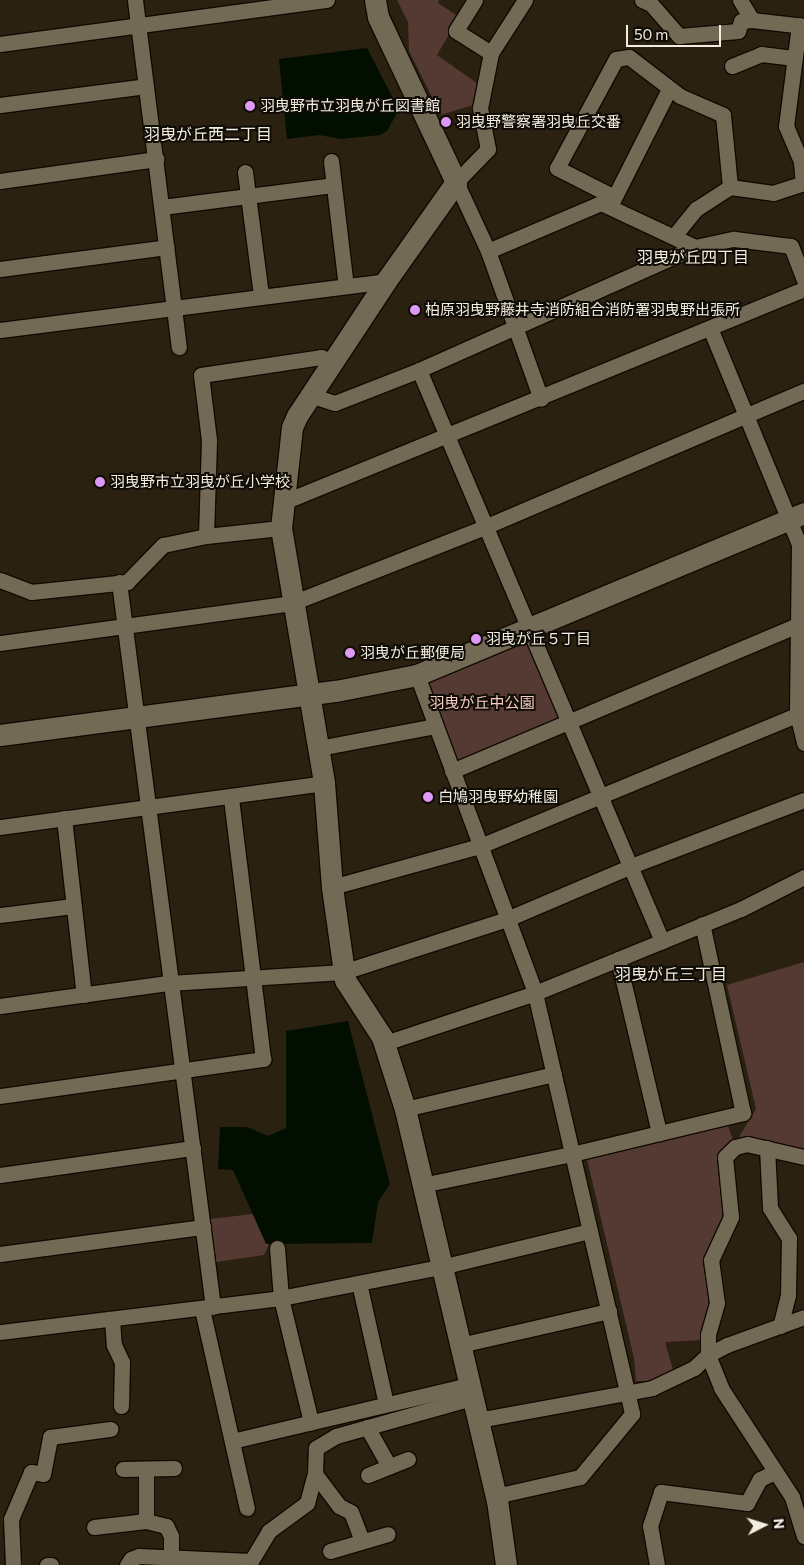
<!DOCTYPE html>
<html>
<head>
<meta charset="utf-8">
<style>
	body { margin:0 }
	#map { position:relative; width:804px; height:1565px; overflow:hidden; background:#2a2110; font-family:Commissioner,"Noto Sans JP",sans-serif }
	div>[style] { position:absolute }
	[style*='--x'] { left:calc(var(--x)*1px); top:calc(var(--y)*1px); width:calc(var(--w)*1px); rotate:calc(var(--a)*1deg) }
	.green>* { inset:0; background:#553a34; transform-origin:0 0 }
	.water>* { inset:0; background:#020f00 }
	.roads { filter:drop-shadow(1px 0 #120a00) drop-shadow(-1px 0 #120a00) drop-shadow(0 1px #120a00) drop-shadow(0 -1px #120a00) }
	.street>* { height:15px; margin:-7.5px; padding:0 7.5px; transform-origin:7.5px; border-radius:7.5px; background:#736a56 }
	.secondary>* { height:21px; margin:-10.5px; padding:0 10.5px; transform-origin:10.5px; border-radius:10.5px; background:#736a56 }
	.dots>* { width:14px; height:14px; translate:-50% -50%; box-sizing:border-box; border:2px solid #0f0b05; border-radius:50% }
	span { translate:-50% -50%; white-space:nowrap; text-align:center; line-height:1.15; -webkit-text-stroke:4px #0f0b05; paint-order:stroke }
	.poi-label { font-size:15px; color:#f2ece1 }
	.left { translate:0 -50%; text-align:left }
	.park-label { font-size:15px; color:#f6cbc1 }
	.neighbourhood-label { font-size:16px; color:#f2ece1 }
	.north { position:absolute; left:739px; top:1500px; width:50px; height:50px; -webkit-text-stroke:4px #0f0b05; paint-order:stroke; rotate:85deg; font-size:14px; font-weight:700; line-height:20px; text-align:center; color:#f2ece1 }
	.north::after { content:''; display:block; margin:auto; width:18px; height:22px; background:#f2ece1; clip-path:polygon(50% 0,100% 100%,50% 72%,0 100%) }
	.scale { position:absolute; left:626px; top:25px; width:95px; height:22px; box-sizing:border-box; border:2px solid #f2ece1; border-top:0; padding-left:6px; font-size:15px; line-height:18px; white-space:nowrap; color:#f2ece1; -webkit-text-stroke:4px #0f0b05; paint-order:stroke }
</style>
</head>
<body>
<div id="map">
	<div class="green">
		<i style="clip-path:polygon(397px 0,439px 0,438px 3px,459px 17px,437px 55px,478px 84px,473px 105px,441px 115px,409px 51px,408px 22px)"></i>
		<i style="left:526px;top:635px;width:91px;height:112px;rotate:67deg"></i>
		<i style="clip-path:polygon(804px 962px,804px 1152px,739px 1137px,756px 1109px,727px 985px)"></i>
		<i style="clip-path:polygon(727px 1123px,733px 1140px,725px 1218px,707px 1257px,713px 1303px,703px 1340px,665px 1342px,673px 1370px,649px 1381px,636px 1381px,634px 1358px,586px 1155px)"></i>
		<i style="clip-path:polygon(253px 1214px,269px 1244px,264px 1255px,216px 1262px,210px 1219px)"></i>
	</div>
	<div class="water">
		<i style="clip-path:polygon(367px 48px,396px 104px,396px 115px,387px 131px,380px 135px,341px 139px,319px 135px,287px 139px,279px 59px)"></i>
		<i style="clip-path:polygon(348px 1021px,390px 1184px,378px 1202px,372px 1243px,266px 1244px,233px 1170px,218px 1169px,220px 1127px,247px 1127px,268px 1136px,286px 1128px,286px 1031px)"></i>
	</div>
	<div class="roads">
		<div class="street">
			<i style="--x:135;--y:0;--w:350;--a:82.8"></i>
			<i style="--x:475;--y:0;--w:36;--a:122"></i>
			<i style="--x:456;--y:31;--w:41;--a:32.2"></i>
			<i style="--x:525;--y:0;--w:63;--a:122.7"></i>
			<i style="--x:491;--y:53;--w:56;--a:101.3"></i>
			<i style="--x:480;--y:108;--w:42;--a:79"></i>
			<i style="--x:488;--y:149;--w:46;--a:134.1"></i>
			<i style="--x:456;--y:182;--w:76;--a:65.1"></i>
			<i style="--x:488;--y:251;--w:157;--a:70.3"></i>
			<i style="--x:642;--y:0;--w:10;--a:24"></i>
			<i style="--x:651;--y:4;--w:43;--a:48.8"></i>
			<i style="--x:679;--y:36;--w:59;--a:-4.8"></i>
			<i style="--x:738;--y:31;--w:10;--a:-73"></i>
			<i style="--x:741;--y:21;--w:11;--a:-5"></i>
			<i style="--x:752;--y:20;--w:52;--a:6.6"></i>
			<i style="--x:740;--y:0;--w:23;--a:59"></i>
			<i style="--x:799;--y:25;--w:102;--a:97.3"></i>
			<i style="--x:786;--y:126;--w:39;--a:67"></i>
			<i style="--x:801;--y:162;--w:21;--a:85"></i>
			<i style="--x:0;--y:44;--w:330;--a:-7.7"></i>
			<i style="--x:732;--y:66;--w:31;--a:-22"></i>
			<i style="--x:761;--y:54;--w:34;--a:7"></i>
			<i style="--x:0;--y:105;--w:147;--a:-7.4"></i>
			<i style="--x:331;--y:161;--w:126;--a:83.2"></i>
			<i style="--x:245;--y:172;--w:125;--a:82.6"></i>
			<i style="--x:0;--y:181;--w:158;--a:-8"></i>
			<i style="--x:614;--y:197;--w:64;--a:-153"></i>
			<i style="--x:557;--y:168;--w:124;--a:-61.6"></i>
			<i style="--x:616;--y:59;--w:13;--a:-9"></i>
			<i style="--x:629;--y:57;--w:64;--a:37.4"></i>
			<i style="--x:680;--y:96;--w:47;--a:23.8"></i>
			<i style="--x:723;--y:115;--w:72;--a:84.4"></i>
			<i style="--x:610;--y:206;--w:131;--a:-63.2"></i>
			<i style="--x:162;--y:207;--w:172;--a:-7.3"></i>
			<i style="--x:674;--y:236;--w:35;--a:-51"></i>
			<i style="--x:696;--y:209;--w:40;--a:-32.9"></i>
			<i style="--x:730;--y:187;--w:43;--a:7.9"></i>
			<i style="--x:773;--y:193;--w:33;--a:-18"></i>
			<i style="--x:488;--y:251;--w:123;--a:-23"></i>
			<i style="--x:601;--y:203;--w:104;--a:25.1"></i>
			<i style="--x:0;--y:269;--w:168;--a:-7.5"></i>
			<i style="--x:710;--y:328;--w:234;--a:67.6"></i>
			<i style="--x:799;--y:544;--w:170;--a:90.7"></i>
			<i style="--x:797;--y:714;--w:30;--a:76"></i>
			<i style="--x:0;--y:330;--w:389;--a:-7.2"></i>
			<i style="--x:419;--y:370;--w:621;--a:66.95"></i>
			<i style="--x:310;--y:395;--w:26;--a:18"></i>
			<i style="--x:335;--y:403;--w:90;--a:-21.4"></i>
			<i style="--x:419;--y:370;--w:302;--a:-24"></i>
			<i style="--x:695;--y:247;--w:40;--a:-12"></i>
			<i style="--x:734;--y:239;--w:57;--a:7"></i>
			<i style="--x:791;--y:246;--w:36;--a:69"></i>
			<i style="--x:281;--y:503;--w:565;--a:-22.25"></i>
			<i style="--x:206;--y:536;--w:96;--a:-88.2"></i>
			<i style="--x:209;--y:440;--w:65;--a:-97"></i>
			<i style="--x:201;--y:375;--w:121;--a:-8.5"></i>
			<i style="--x:321;--y:357;--w:11;--a:22"></i>
			<i style="--x:0;--y:580;--w:33;--a:21"></i>
			<i style="--x:31;--y:592;--w:97;--a:-5.9"></i>
			<i style="--x:127;--y:582;--w:52;--a:-45.8"></i>
			<i style="--x:163;--y:545;--w:44;--a:-11.8"></i>
			<i style="--x:206;--y:536;--w:75;--a:-6.1"></i>
			<i style="--x:119;--y:582;--w:731;--a:82.61"></i>
			<i style="--x:0;--y:643;--w:295;--a:-7.8"></i>
			<i style="--x:292;--y:603;--w:210;--a:-21.5"></i>
			<i style="--x:487;--y:526;--w:345;--a:-23.1"></i>
			<i style="--x:417;--y:675;--w:339;--a:69.6"></i>
			<i style="--x:535;--y:993;--w:432;--a:77"></i>
			<i style="--x:632;--y:1414;--w:82;--a:129.5"></i>
			<i style="--x:580;--y:1477;--w:86;--a:167.3"></i>
			<i style="--x:319;--y:748;--w:118;--a:-10.7"></i>
			<i style="--x:452;--y:771;--w:376;--a:-22.9"></i>
			<i style="--x:64;--y:818;--w:178;--a:83.6"></i>
			<i style="--x:0;--y:827;--w:327;--a:-7.7"></i>
			<i style="--x:332;--y:887;--w:154;--a:-15.5"></i>
			<i style="--x:480;--y:846;--w:351;--a:-22.5"></i>
			<i style="--x:0;--y:915;--w:74;--a:-7"></i>
			<i style="--x:618;--y:959;--w:179;--a:76.7"></i>
			<i style="--x:0;--y:1006;--w:171;--a:-7.8"></i>
			<i style="--x:169;--y:983;--w:174;--a:-3.6"></i>
			<i style="--x:343;--y:972;--w:172;--a:-17.9"></i>
			<i style="--x:507;--y:919;--w:135;--a:-23.1"></i>
			<i style="--x:631;--y:866;--w:185;--a:-20.9"></i>
			<i style="--x:385;--y:1043;--w:158;--a:-18.4"></i>
			<i style="--x:535;--y:993;--w:222;--a:-22.2"></i>
			<i style="--x:741;--y:909;--w:71;--a:-26.9"></i>
			<i style="--x:0;--y:1096;--w:266;--a:-8"></i>
			<i style="--x:263;--y:1059;--w:264;--a:-97"></i>
			<i style="--x:405;--y:1109;--w:153;--a:-13.2"></i>
			<i style="--x:767;--y:1148;--w:60;--a:87.1"></i>
			<i style="--x:770;--y:1208;--w:36;--a:58"></i>
			<i style="--x:789;--y:1238;--w:57;--a:91"></i>
			<i style="--x:788;--y:1295;--w:32;--a:104"></i>
			<i style="--x:804;--y:1157;--w:58;--a:-167.2"></i>
			<i style="--x:747;--y:1144;--w:12;--a:166"></i>
			<i style="--x:735;--y:1147;--w:14;--a:135"></i>
			<i style="--x:725;--y:1157;--w:60;--a:84.3"></i>
			<i style="--x:731;--y:1217;--w:47;--a:114.9"></i>
			<i style="--x:711;--y:1260;--w:43;--a:82.1"></i>
			<i style="--x:717;--y:1303;--w:33;--a:106"></i>
			<i style="--x:708;--y:1335;--w:20;--a:90"></i>
			<i style="--x:708;--y:1355;--w:21;--a:-28"></i>
			<i style="--x:727;--y:1345;--w:82;--a:-20"></i>
			<i style="--x:0;--y:1175;--w:195;--a:-8"></i>
			<i style="--x:422;--y:1185;--w:153;--a:-11.7"></i>
			<i style="--x:572;--y:1154;--w:176;--a:-13.5"></i>
			<i style="--x:743;--y:1113;--w:193;--a:-102.2"></i>
			<i style="--x:277;--y:1248;--w:50;--a:85.4"></i>
			<i style="--x:281;--y:1298;--w:128;--a:76.4"></i>
			<i style="--x:0;--y:1254;--w:205;--a:-7.6"></i>
			<i style="--x:359;--y:1283;--w:124;--a:77.4"></i>
			<i style="--x:202;--y:1309;--w:204;--a:77.3"></i>
			<i style="--x:112;--y:1319;--w:26;--a:86"></i>
			<i style="--x:114;--y:1345;--w:19;--a:65"></i>
			<i style="--x:122;--y:1362;--w:44;--a:91.3"></i>
			<i style="--x:0;--y:1332;--w:283;--a:-6.9"></i>
			<i style="--x:281;--y:1298;--w:163;--a:-11"></i>
			<i style="--x:441;--y:1267;--w:153;--a:-13.6"></i>
			<i style="--x:460;--y:1345;--w:153;--a:-12.9"></i>
			<i style="--x:478;--y:1420;--w:177;--a:-10.4"></i>
			<i style="--x:652;--y:1388;--w:47;--a:-25.5"></i>
			<i style="--x:694;--y:1368;--w:19;--a:-43"></i>
			<i style="--x:708;--y:1355;--w:35;--a:68"></i>
			<i style="--x:721;--y:1388;--w:130;--a:56.9"></i>
			<i style="--x:792;--y:1497;--w:41;--a:72.9"></i>
			<i style="--x:367;--y:1427;--w:45;--a:60.6"></i>
			<i style="--x:232;--y:1441;--w:244;--a:-13.3"></i>
			<i style="--x:123;--y:1469;--w:51;--a:-1.1"></i>
			<i style="--x:315;--y:1474;--w:40;--a:53"></i>
			<i style="--x:339;--y:1506;--w:13;--a:27"></i>
			<i style="--x:351;--y:1512;--w:31;--a:69"></i>
			<i style="--x:368;--y:1475;--w:43;--a:-21.8"></i>
			<i style="--x:146;--y:1521;--w:52;--a:-90"></i>
			<i style="--x:94;--y:1527;--w:52;--a:-6.6"></i>
			<i style="--x:146;--y:1521;--w:21;--a:14"></i>
			<i style="--x:166;--y:1526;--w:11;--a:63"></i>
			<i style="--x:171;--y:1536;--w:22;--a:90"></i>
			<i style="--x:330;--y:1551;--w:60;--a:-16.3"></i>
			<i style="--x:13;--y:1565;--w:46;--a:-92.5"></i>
			<i style="--x:11;--y:1519;--w:51;--a:-66.9"></i>
			<i style="--x:31;--y:1472;--w:12;--a:9"></i>
			<i style="--x:43;--y:1474;--w:38;--a:-79"></i>
			<i style="--x:50;--y:1437;--w:61;--a:-7.6"></i>
			<i style="--x:47;--y:1565;--w:4;--a:0"></i>
			<i style="--x:127;--y:1565;--w:7;--a:-56"></i>
			<i style="--x:131;--y:1559;--w:9;--a:-21"></i>
			<i style="--x:139;--y:1556;--w:112;--a:2.6"></i>
			<i style="--x:251;--y:1561;--w:35;--a:-59"></i>
			<i style="--x:269;--y:1531;--w:47;--a:-36.4"></i>
			<i style="--x:307;--y:1503;--w:30;--a:-75"></i>
			<i style="--x:315;--y:1474;--w:26;--a:-88"></i>
			<i style="--x:316;--y:1448;--w:23;--a:-31"></i>
			<i style="--x:336;--y:1436;--w:141;--a:-15.6"></i>
			<i style="--x:657;--y:1565;--w:40;--a:-100"></i>
			<i style="--x:650;--y:1526;--w:36;--a:-72"></i>
			<i style="--x:661;--y:1492;--w:87;--a:7.3"></i>
			<i style="--x:747;--y:1503;--w:27;--a:-62"></i>
			<i style="--x:760;--y:1479;--w:17;--a:-25"></i>
		</div>
		<div class="secondary">
			<i style="--x:375;--y:0;--w:17;--a:80"></i>
			<i style="--x:378;--y:17;--w:183;--a:64.7"></i>
			<i style="--x:456;--y:182;--w:121;--a:125.3"></i>
			<i style="--x:386;--y:281;--w:162;--a:123.4"></i>
			<i style="--x:297;--y:416;--w:12;--a:114"></i>
			<i style="--x:292;--y:427;--w:102;--a:96.2"></i>
			<i style="--x:281;--y:528;--w:259;--a:80.4"></i>
			<i style="--x:324;--y:783;--w:104;--a:85.6"></i>
			<i style="--x:332;--y:887;--w:94;--a:82"></i>
			<i style="--x:345;--y:980;--w:68;--a:57"></i>
			<i style="--x:382;--y:1037;--w:76;--a:72.3"></i>
			<i style="--x:405;--y:1109;--w:402;--a:76.8"></i>
			<i style="--x:497;--y:1500;--w:66;--a:82.1"></i>
			<i style="--x:0;--y:735;--w:339;--a:-7.5"></i>
			<i style="--x:336;--y:691;--w:83;--a:-11.2"></i>
			<i style="--x:417;--y:675;--w:420;--a:-22.7"></i>
		</div>
	</div>
	<div class="dots">
		<i style="left:250px;top:106px;background:#dd99f4"></i>
		<i style="left:446px;top:122px;background:#dd99f4"></i>
		<i style="left:415px;top:310px;background:#dd99f4"></i>
		<i style="left:100px;top:482px;background:#dd99f4"></i>
		<i style="left:476px;top:639px;background:#dd99f4"></i>
		<i style="left:350px;top:653px;background:#dd99f4"></i>
		<i style="left:428px;top:797px;background:#dd99f4"></i>
	</div>
	<div class="poi-label">
		<span class="left" style="left:260px;top:106px">羽曳野市立羽曳が丘図書館</span>
		<span class="left" style="left:456px;top:122px">羽曳野警察署羽曳丘交番</span>
		<span class="left" style="left:425px;top:310px">柏原羽曳野藤井寺消防組合消防署羽曳野出張所</span>
		<span class="left" style="left:110px;top:482px">羽曳野市立羽曳が丘小学校</span>
		<span class="left" style="left:486px;top:639px">羽曳が丘５丁目</span>
		<span class="left" style="left:360px;top:653px">羽曳が丘郵便局</span>
		<span class="left" style="left:438px;top:797px">白鳩羽曳野幼稚園</span>
	</div>
	<div class="park-label">
		<span style="left:482px;top:703px">羽曳が丘中公園</span>
	</div>
	<div class="neighbourhood-label">
		<span style="left:208px;top:134px">羽曳が丘西二丁目</span>
		<span style="left:693px;top:257px">羽曳が丘四丁目</span>
		<span style="left:671px;top:974px">羽曳が丘三丁目</span>
	</div>
	<div class="north">N</div>
	<div class="scale">50 m</div>
</div>
</body>
</html>
